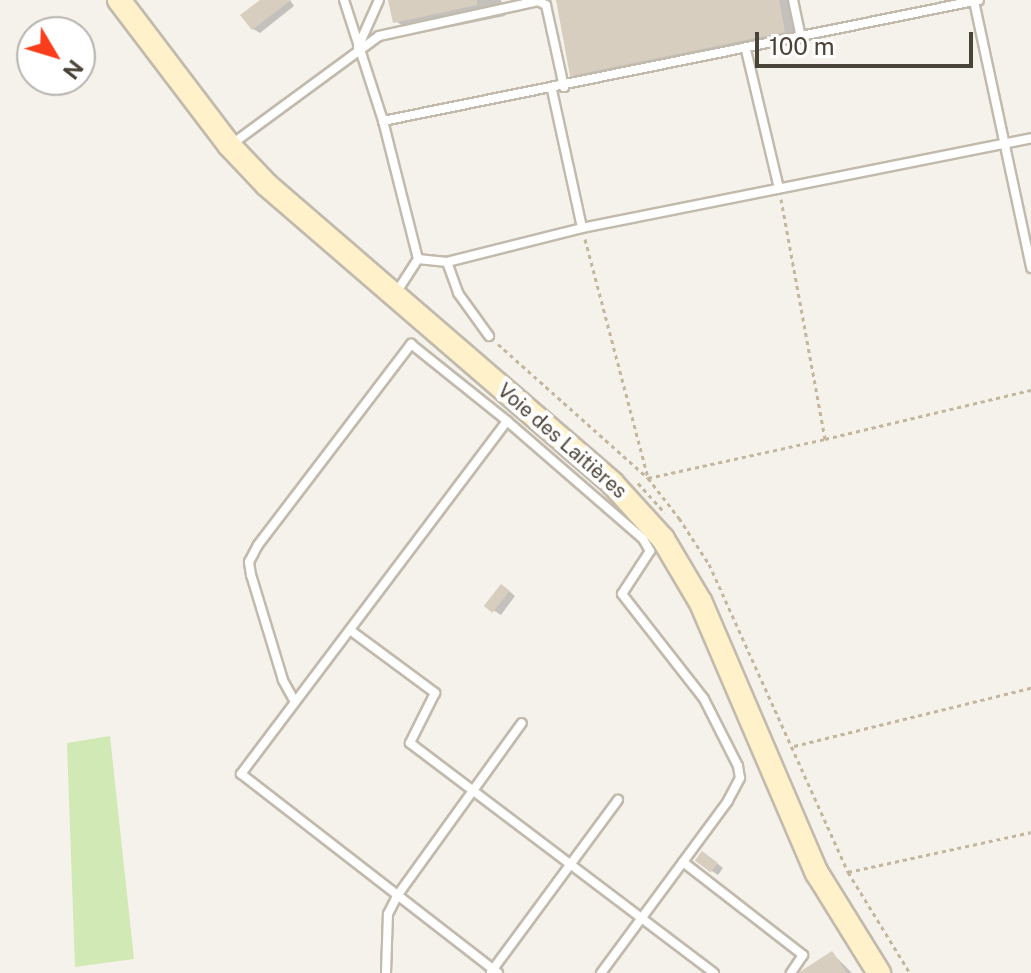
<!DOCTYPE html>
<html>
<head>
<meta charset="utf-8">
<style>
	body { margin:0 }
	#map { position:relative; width:1031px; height:973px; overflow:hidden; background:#f5f2eb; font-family:"Public Sans",sans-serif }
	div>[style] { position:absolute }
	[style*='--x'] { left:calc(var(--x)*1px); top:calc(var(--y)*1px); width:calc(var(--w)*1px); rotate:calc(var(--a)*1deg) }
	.green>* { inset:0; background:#d1e9b4 }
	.shadow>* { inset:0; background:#0003 }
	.building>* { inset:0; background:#d7cec0; transform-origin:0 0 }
	.path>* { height:3px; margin-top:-1.5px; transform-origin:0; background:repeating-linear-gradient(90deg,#c3b69e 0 4px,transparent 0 8px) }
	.roads { filter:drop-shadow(2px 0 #c1baad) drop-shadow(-2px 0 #c1baad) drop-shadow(0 2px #c1baad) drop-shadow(0 -2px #c1baad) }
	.lane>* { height:8px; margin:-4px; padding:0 4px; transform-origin:4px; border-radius:4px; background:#fff }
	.secondary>* { height:22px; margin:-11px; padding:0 11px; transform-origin:11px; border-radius:11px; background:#fff2cb }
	span { translate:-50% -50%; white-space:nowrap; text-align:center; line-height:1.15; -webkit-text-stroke:8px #fff; paint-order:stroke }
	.street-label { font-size:20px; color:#4a4338 }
	.north { position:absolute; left:16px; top:16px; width:80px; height:80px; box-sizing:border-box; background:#fff; border:2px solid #b7b4af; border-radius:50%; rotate:128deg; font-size:22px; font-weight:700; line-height:32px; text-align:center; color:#4a4338 }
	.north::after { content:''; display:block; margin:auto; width:28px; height:36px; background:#fb3d1c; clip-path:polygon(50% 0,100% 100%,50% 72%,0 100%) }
	.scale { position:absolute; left:755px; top:32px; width:218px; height:36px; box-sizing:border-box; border:4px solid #4a4338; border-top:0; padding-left:10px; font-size:24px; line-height:28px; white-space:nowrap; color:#4a4338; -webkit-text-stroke:6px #fff; paint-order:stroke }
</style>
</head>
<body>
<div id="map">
	<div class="green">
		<i style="clip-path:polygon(110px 736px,134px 959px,75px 967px,67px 743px)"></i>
	</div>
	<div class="shadow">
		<i style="clip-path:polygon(263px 0,290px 0,294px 6px,260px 33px,253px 29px)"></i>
		<i style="clip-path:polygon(390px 0,501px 0,505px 16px,417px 34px,395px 21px)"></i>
		<i style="clip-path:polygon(558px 0,791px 0,799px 40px,586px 83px,572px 75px)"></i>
		<i style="clip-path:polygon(508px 590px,515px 596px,501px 615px,487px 606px)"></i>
		<i style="clip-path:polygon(709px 857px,723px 868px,718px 875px,697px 861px)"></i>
		<i style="clip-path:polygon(832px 953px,852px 973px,812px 973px)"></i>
	</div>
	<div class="building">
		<i style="clip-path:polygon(260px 0,291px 0,252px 30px,240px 15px)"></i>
		<i style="clip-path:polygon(388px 0,477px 0,477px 5px,393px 23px)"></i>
		<i style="clip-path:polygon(556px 0,779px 0,785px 32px,570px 76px)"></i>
		<i style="left:501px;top:584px;width:11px;height:28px;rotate:38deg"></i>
		<i style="left:702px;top:851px;width:20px;height:12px;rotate:37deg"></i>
		<i style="clip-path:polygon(832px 951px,847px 973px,799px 973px,801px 971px)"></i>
	</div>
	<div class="path">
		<i style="--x:781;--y:199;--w:244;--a:79.6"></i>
		<i style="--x:825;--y:439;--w:212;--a:-13.4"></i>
		<i style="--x:585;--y:239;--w:247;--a:75.2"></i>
		<i style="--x:648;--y:478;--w:181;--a:-12.4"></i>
		<i style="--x:498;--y:344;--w:201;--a:41.8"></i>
		<i style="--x:648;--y:478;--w:51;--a:52.2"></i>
		<i style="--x:679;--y:518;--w:55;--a:56.9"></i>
		<i style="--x:709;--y:564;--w:338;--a:65.7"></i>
		<i style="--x:848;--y:872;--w:119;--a:58.5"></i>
		<i style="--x:638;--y:483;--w:40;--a:48"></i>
		<i style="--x:794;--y:746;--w:244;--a:-13.8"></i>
		<i style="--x:848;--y:872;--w:187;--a:-12.3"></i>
	</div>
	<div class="roads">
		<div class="lane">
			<i style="--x:344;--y:0;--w:127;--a:72.1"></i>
			<i style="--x:793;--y:0;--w:39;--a:78"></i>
			<i style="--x:974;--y:1;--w:273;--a:77.9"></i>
			<i style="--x:358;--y:47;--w:51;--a:-65.9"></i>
			<i style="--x:746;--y:50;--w:142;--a:76.6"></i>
			<i style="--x:552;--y:90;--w:141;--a:77.7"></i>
			<i style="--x:232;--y:144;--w:182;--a:-36.3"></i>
			<i style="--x:379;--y:36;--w:163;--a:-12.4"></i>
			<i style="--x:538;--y:1;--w:9;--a:27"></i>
			<i style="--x:546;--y:5;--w:84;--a:77.6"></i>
			<i style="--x:418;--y:259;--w:29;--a:6"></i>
			<i style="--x:447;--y:262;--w:139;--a:-14.1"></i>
			<i style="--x:582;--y:228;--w:458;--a:-11.3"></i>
			<i style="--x:447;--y:262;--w:33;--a:70"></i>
			<i style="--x:458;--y:293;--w:53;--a:54.2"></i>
			<i style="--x:396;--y:293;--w:40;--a:-57.1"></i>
			<i style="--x:418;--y:259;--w:142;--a:-104.2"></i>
			<i style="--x:383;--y:121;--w:608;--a:-11.48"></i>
			<i style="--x:350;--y:630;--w:106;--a:36.5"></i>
			<i style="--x:435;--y:693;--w:56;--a:116.6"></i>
			<i style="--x:410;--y:743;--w:381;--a:37.1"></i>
			<i style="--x:295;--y:702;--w:25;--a:-119"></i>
			<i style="--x:283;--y:680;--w:110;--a:-106.9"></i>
			<i style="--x:251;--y:575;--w:13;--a:-99"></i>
			<i style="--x:249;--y:562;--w:19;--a:-62"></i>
			<i style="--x:258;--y:545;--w:253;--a:-52.7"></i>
			<i style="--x:411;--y:344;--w:123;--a:38.7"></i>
			<i style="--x:683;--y:862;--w:152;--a:37.8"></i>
			<i style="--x:803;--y:955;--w:22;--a:124"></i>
			<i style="--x:491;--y:972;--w:214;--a:-53.6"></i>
			<i style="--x:386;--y:973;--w:59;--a:-88.1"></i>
			<i style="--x:388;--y:914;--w:20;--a:-63"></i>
			<i style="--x:397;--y:896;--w:213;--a:-54.2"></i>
			<i style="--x:498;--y:973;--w:325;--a:-142.2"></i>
			<i style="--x:241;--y:774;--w:442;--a:-53"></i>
			<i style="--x:507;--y:421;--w:180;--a:40.9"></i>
			<i style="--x:643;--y:539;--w:14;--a:60"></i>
			<i style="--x:650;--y:551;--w:51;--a:123.1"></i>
			<i style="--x:622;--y:594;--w:133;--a:52"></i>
			<i style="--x:704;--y:699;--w:75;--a:63.1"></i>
			<i style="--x:738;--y:766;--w:12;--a:81"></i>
			<i style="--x:740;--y:778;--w:26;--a:118"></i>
			<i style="--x:728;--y:801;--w:214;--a:126.4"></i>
		</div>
		<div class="secondary">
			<i style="--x:119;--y:0;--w:182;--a:52.8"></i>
			<i style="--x:229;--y:145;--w:55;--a:46.5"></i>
			<i style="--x:267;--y:185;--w:456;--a:40.8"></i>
			<i style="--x:612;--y:483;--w:76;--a:47.7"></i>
			<i style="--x:663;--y:539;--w:74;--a:59.3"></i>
			<i style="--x:701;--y:603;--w:294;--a:66.8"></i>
			<i style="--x:817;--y:873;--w:118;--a:58.2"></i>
		</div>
	</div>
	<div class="street-label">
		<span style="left:562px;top:441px;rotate:41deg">Voie des Laitières</span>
	</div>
	<div class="north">N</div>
	<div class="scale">100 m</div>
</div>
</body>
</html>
